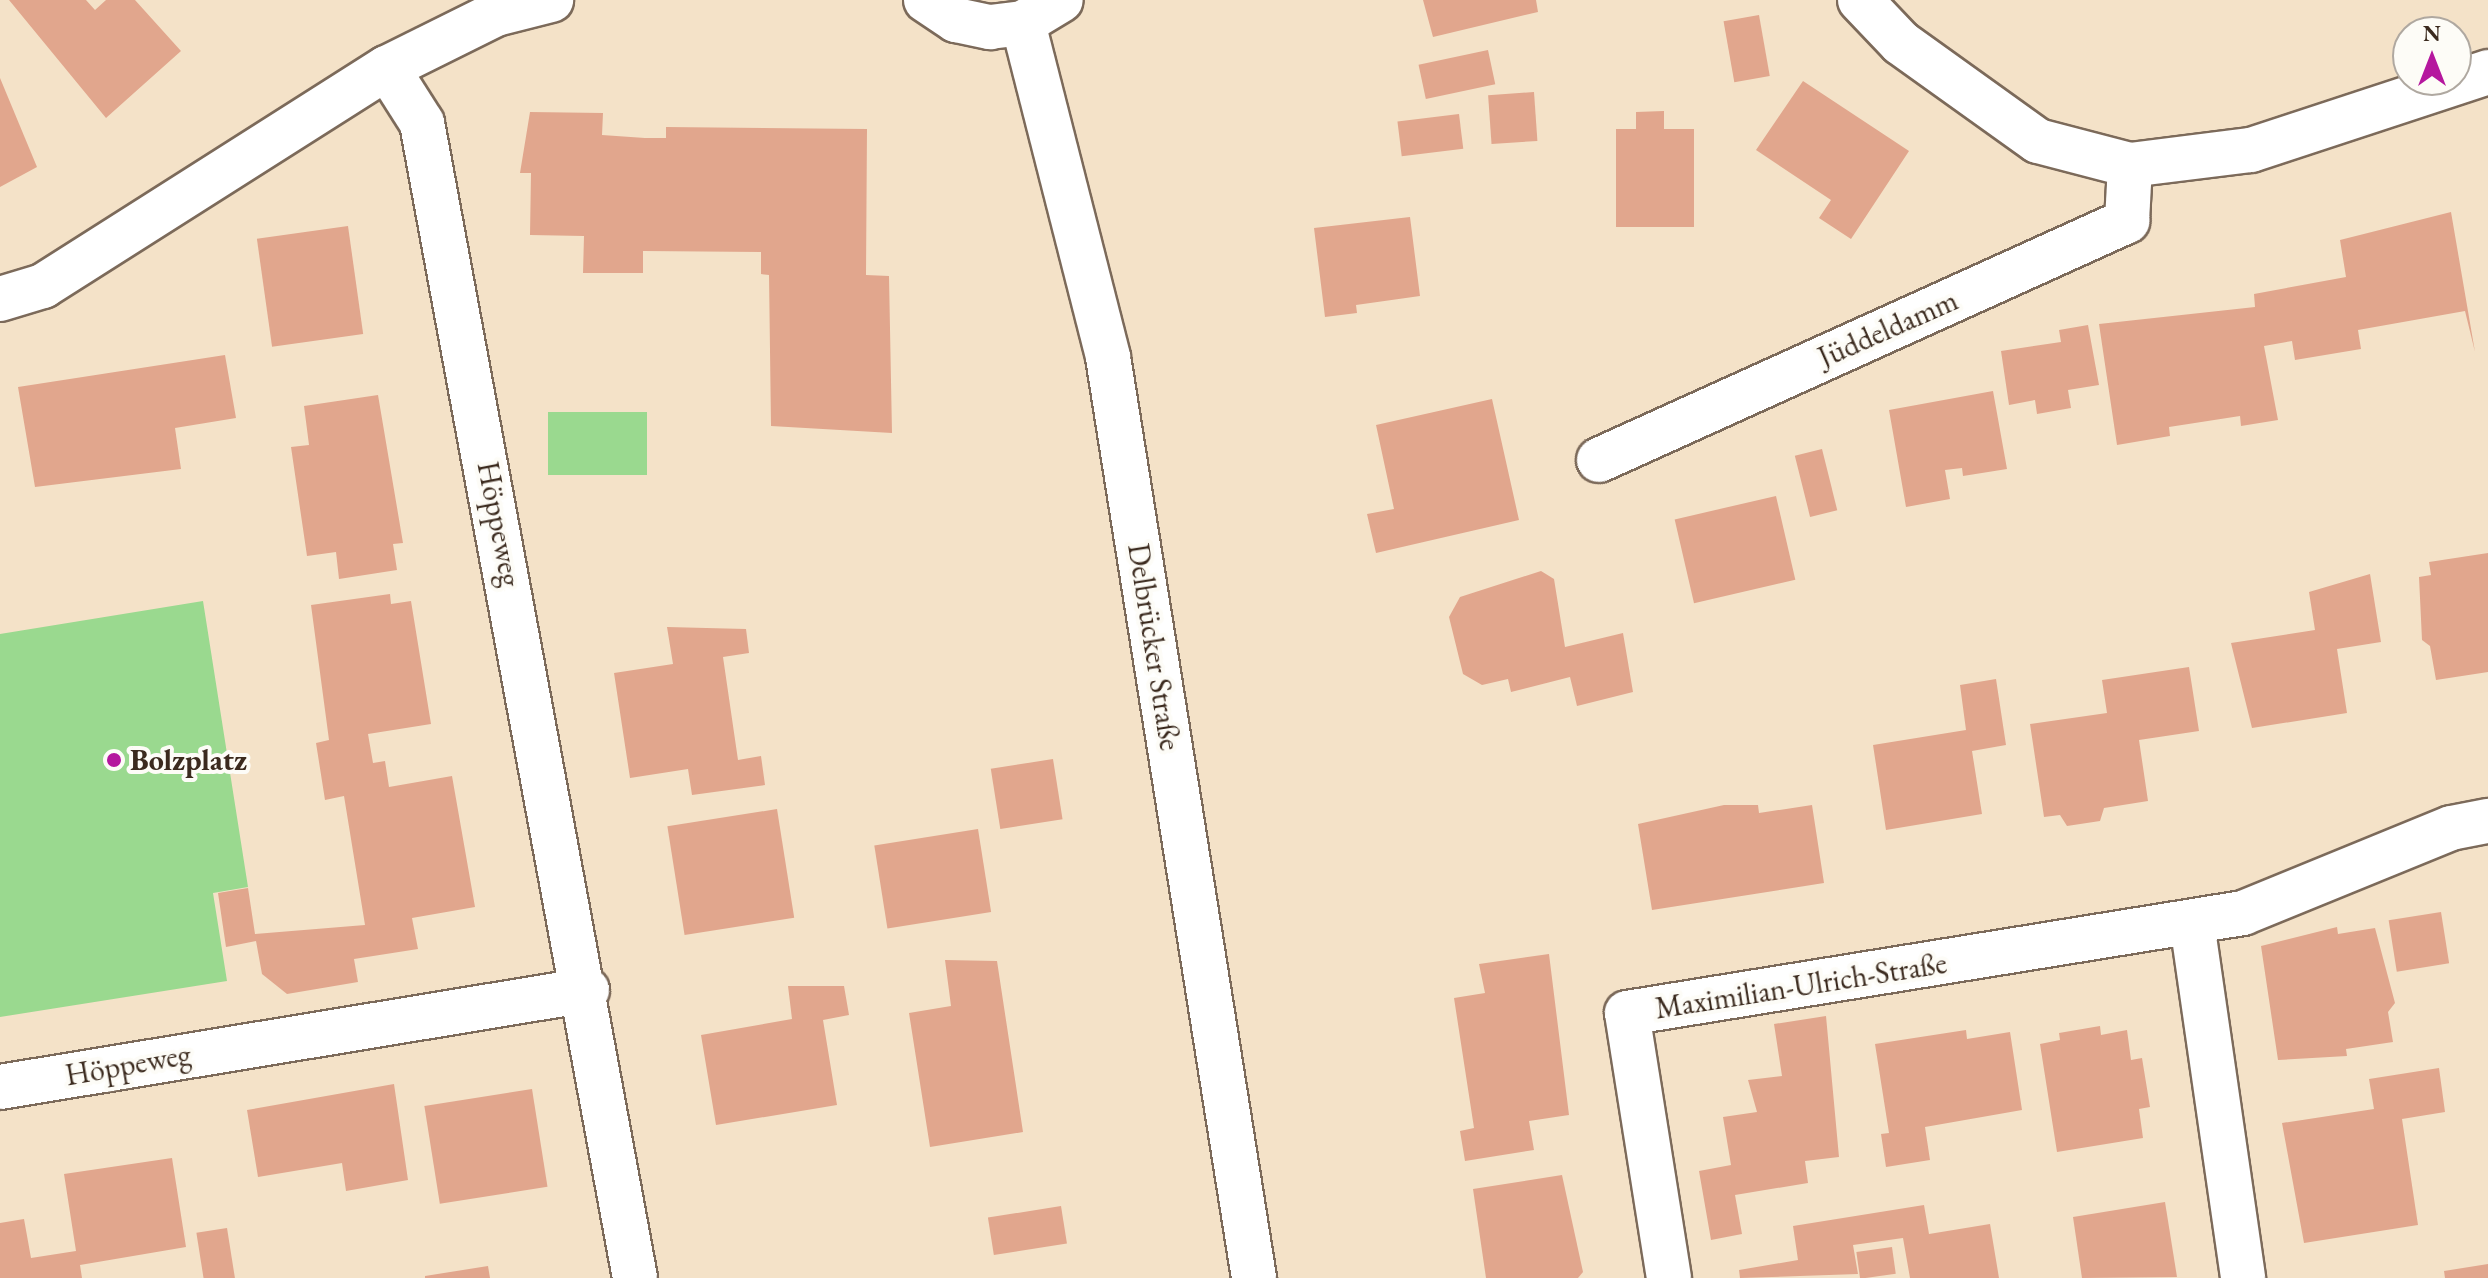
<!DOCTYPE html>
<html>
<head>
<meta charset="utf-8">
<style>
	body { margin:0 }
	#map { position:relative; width:2488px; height:1278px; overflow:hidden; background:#f4e2c8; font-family:"EB Garamond",serif }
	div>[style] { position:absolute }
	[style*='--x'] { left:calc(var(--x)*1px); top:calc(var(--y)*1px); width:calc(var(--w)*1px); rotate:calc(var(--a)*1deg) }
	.green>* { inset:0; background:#9ad98f; transform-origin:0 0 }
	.building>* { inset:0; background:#e1a68d; transform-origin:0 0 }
	.roads { filter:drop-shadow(2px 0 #7c6a5a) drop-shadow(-2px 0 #7c6a5a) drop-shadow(0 2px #7c6a5a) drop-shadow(0 -2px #7c6a5a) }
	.street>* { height:44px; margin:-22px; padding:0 22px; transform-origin:22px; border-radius:22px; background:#fff }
	.dots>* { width:22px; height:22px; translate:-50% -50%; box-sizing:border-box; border:4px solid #fdfcf7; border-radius:50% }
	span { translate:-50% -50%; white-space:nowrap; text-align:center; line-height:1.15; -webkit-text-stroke:8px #fdfcf7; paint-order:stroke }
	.street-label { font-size:30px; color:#3b2a1e }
	.poi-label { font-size:30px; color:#3b2a1e; font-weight:700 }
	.left { translate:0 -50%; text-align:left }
	.north { position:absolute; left:2392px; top:16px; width:80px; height:80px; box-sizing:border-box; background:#fdfcf7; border:2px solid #afa8a0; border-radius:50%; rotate:0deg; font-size:22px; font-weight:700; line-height:32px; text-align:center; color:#3b2a1e }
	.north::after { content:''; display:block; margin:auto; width:28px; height:36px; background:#b5179e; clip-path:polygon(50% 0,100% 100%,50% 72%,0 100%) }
</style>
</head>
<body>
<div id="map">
	<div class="green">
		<i style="left:548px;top:412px;width:99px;height:63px"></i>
		<i style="clip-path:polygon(203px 601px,248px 887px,213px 893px,227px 981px,0 1017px,0 634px)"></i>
	</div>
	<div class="building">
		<i style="clip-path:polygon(9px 0,86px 0,95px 10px,106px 0,135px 0,181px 51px,106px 118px)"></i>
		<i style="clip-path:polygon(1423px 0,1536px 0,1538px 12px,1433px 37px)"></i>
		<i style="left:1759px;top:15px;width:62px;height:36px;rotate:80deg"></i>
		<i style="left:1488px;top:50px;width:35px;height:71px;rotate:78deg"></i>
		<i style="clip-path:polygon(0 78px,37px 167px,0 187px)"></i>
		<i style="clip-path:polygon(1803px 81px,1909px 151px,1851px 239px,1819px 218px,1831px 200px,1756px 150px)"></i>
		<i style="left:1534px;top:92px;width:49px;height:46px;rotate:86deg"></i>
		<i style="clip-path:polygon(1664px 111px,1664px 129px,1694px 129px,1694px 227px,1616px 227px,1616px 129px,1636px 129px,1636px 112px)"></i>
		<i style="clip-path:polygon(530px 112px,603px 113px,602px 135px,645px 138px,666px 138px,666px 127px,867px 129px,866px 275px,889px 276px,892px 433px,771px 426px,769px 275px,761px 274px,761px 252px,643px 251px,643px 273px,583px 273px,584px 236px,530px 235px,531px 173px,520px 173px)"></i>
		<i style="left:1459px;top:114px;width:35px;height:62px;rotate:83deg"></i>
		<i style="clip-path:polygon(2451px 212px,2475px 352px,2465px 311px,2358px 330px,2361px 349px,2295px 360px,2292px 341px,2264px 346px,2278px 420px,2241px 426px,2240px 416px,2169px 427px,2170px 436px,2117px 445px,2099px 324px,2255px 307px,2254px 294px,2346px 277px,2340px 240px)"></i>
		<i style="clip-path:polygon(1410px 217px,1420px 296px,1356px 305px,1357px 313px,1325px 317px,1314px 228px)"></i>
		<i style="left:348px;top:226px;width:109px;height:92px;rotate:82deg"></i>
		<i style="clip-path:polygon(2088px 325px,2099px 385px,2068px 390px,2071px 408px,2037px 414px,2035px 400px,2009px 405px,2001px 351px,2061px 342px,2059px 330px)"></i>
		<i style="clip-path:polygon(225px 355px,236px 418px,175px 428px,181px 469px,35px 487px,18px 387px)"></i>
		<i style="clip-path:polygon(1993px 391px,2007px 469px,1963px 476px,1962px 468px,1945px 470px,1950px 499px,1906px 507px,1889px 410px)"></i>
		<i style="clip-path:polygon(378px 395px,403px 543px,393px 544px,397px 570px,339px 579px,336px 552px,307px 556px,291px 447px,309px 445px,304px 406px)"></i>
		<i style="clip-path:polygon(1492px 399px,1519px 520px,1376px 553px,1367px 514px,1394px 509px,1376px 425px)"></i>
		<i style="left:1822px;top:449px;width:63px;height:28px;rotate:76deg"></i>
		<i style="left:1776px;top:496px;width:86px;height:104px;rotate:77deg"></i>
		<i style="clip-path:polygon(2488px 553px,2488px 672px,2436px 680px,2430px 646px,2422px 640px,2419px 577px,2431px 575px,2429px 562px)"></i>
		<i style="clip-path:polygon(1541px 571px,1554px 579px,1565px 647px,1623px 633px,1633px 692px,1577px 706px,1570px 677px,1511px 692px,1508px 679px,1482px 685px,1463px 674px,1449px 617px,1460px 597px)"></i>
		<i style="clip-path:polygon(2370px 574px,2381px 642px,2337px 649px,2347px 713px,2252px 728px,2231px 643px,2315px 630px,2309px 592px)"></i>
		<i style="clip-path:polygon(390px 594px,391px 604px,411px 601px,431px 724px,368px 734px,373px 763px,385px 761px,389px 787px,452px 776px,475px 907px,412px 918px,418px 949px,354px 959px,358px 982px,287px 994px,262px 974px,256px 941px,226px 947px,218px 893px,248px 888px,255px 934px,365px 925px,344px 796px,325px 800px,316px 743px,329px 740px,311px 605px)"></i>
		<i style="clip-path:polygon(667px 627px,746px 629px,749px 653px,723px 657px,738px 760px,761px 756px,765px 785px,692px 795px,688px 769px,630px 778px,614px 673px,673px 664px)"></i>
		<i style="clip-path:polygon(2189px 667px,2199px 731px,2139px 740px,2148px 801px,2104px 808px,2100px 821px,2067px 826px,2060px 815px,2044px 817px,2030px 724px,2107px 713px,2102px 680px)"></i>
		<i style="clip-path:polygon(1996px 679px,2006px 745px,1972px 751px,1982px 814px,1886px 830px,1873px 745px,1966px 730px,1960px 685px)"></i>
		<i style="left:1053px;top:759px;width:61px;height:63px;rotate:81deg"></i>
		<i style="clip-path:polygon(1724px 805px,1758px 805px,1759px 813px,1812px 805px,1824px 883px,1652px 910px,1638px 824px)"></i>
		<i style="left:777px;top:809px;width:110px;height:111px;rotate:81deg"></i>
		<i style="left:978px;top:829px;width:84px;height:105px;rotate:81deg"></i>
		<i style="left:2441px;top:912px;width:52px;height:53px;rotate:81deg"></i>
		<i style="clip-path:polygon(2337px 927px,2338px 934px,2375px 928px,2395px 1003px,2388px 1012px,2393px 1042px,2346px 1049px,2347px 1056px,2278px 1060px,2261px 946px)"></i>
		<i style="clip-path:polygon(1549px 954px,1569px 1115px,1529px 1121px,1534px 1150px,1465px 1161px,1460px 1131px,1474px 1128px,1454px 998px,1485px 993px,1479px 964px)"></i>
		<i style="clip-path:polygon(945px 960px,997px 961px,1023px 1132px,930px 1147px,909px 1013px,951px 1006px)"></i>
		<i style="clip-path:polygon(788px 986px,844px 986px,849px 1015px,823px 1020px,837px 1105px,716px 1125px,701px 1035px,792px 1019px)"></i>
		<i style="clip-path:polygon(1826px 1016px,1839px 1157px,1805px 1161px,1808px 1183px,1735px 1195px,1742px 1234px,1711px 1240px,1699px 1171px,1731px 1165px,1723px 1117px,1757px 1112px,1748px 1080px,1782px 1076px,1774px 1024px)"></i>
		<i style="clip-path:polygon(2100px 1026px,2101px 1035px,2127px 1030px,2131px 1060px,2142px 1058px,2150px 1107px,2139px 1109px,2143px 1138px,2057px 1152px,2040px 1044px,2060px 1040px,2059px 1033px)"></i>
		<i style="clip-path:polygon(1966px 1030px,1967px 1039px,2010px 1032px,2022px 1110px,1925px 1127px,1930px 1160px,1886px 1167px,1881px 1134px,1889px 1133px,1875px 1044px)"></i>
		<i style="clip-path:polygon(2439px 1068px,2445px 1112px,2402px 1119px,2418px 1225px,2304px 1243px,2282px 1123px,2374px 1109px,2369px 1079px)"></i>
		<i style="clip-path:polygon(394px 1084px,408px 1180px,346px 1191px,342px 1163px,258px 1177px,247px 1110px)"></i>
		<i style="left:532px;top:1089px;width:99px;height:109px;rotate:81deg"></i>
		<i style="clip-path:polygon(172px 1158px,186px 1247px,80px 1265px,82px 1278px,0 1278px,0 1223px,24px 1219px,31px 1258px,76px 1251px,64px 1174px)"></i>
		<i style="clip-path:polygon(1562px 1175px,1583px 1272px,1578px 1278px,1486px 1278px,1473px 1189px)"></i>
		<i style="clip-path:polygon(2165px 1202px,2177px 1277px,2082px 1278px,2073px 1217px)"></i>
		<i style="clip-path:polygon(1924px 1205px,1929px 1234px,1990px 1224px,1999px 1278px,1910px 1278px,1903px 1238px,1853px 1245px,1858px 1274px,1740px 1278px,1739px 1270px,1798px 1260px,1793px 1226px)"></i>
		<i style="left:1061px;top:1206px;width:38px;height:74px;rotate:81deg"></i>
		<i style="left:227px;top:1228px;width:51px;height:31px;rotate:81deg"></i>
		<i style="left:1892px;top:1247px;width:27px;height:36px;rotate:82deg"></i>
		<i style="clip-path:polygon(2488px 1264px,2488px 1278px,2445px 1278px,2444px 1271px)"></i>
		<i style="clip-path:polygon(488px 1266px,490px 1278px,425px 1278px,425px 1276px)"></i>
	</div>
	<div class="roads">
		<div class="street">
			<i style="--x:926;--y:0;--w:36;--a:34"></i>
			<i style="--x:956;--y:20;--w:35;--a:12"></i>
			<i style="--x:990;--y:27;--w:33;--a:-7"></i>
			<i style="--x:1023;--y:23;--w:44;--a:-31.2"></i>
			<i style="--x:1860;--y:0;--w:59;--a:46.4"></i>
			<i style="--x:1901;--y:43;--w:168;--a:35.6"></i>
			<i style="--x:2038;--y:141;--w:95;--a:14.6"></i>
			<i style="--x:2130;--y:165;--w:122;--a:-7.1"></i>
			<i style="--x:2251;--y:150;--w:250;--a:-18.2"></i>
			<i style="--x:1023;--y:23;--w:345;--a:75.7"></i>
			<i style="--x:1108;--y:357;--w:933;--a:80.99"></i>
			<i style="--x:387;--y:68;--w:65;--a:57.5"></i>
			<i style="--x:422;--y:123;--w:1174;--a:79.55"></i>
			<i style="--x:0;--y:299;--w:45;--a:-16.8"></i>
			<i style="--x:43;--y:286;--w:407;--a:-32.4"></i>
			<i style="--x:387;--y:68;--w:122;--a:-26.4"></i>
			<i style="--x:496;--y:14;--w:57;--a:-14.3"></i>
			<i style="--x:1599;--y:460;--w:580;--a:-24.35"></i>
			<i style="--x:2127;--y:221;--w:56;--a:-86.9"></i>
			<i style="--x:2192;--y:923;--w:359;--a:81.8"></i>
			<i style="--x:0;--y:1087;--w:595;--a:-9.38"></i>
			<i style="--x:1669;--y:1278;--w:268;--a:-99"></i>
			<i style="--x:1627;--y:1013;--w:624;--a:-9.22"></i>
			<i style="--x:2243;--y:913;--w:225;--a:-22.2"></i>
			<i style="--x:2451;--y:828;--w:38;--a:-11"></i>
		</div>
	</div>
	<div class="dots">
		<i style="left:114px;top:760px;background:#b5179e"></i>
	</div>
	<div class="street-label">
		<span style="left:1888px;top:329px;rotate:-24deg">Jüddeldamm</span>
		<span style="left:499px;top:524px;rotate:79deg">Höppeweg</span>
		<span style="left:1154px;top:647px;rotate:81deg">Delbrücker Straße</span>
		<span style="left:1801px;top:986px;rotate:-9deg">Maximilian-Ulrich-Straße</span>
		<span style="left:128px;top:1065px;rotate:-10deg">Höppeweg</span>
	</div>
	<div class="poi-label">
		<span class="left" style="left:130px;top:760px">Bolzplatz</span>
	</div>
	<div class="north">N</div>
</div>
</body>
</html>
